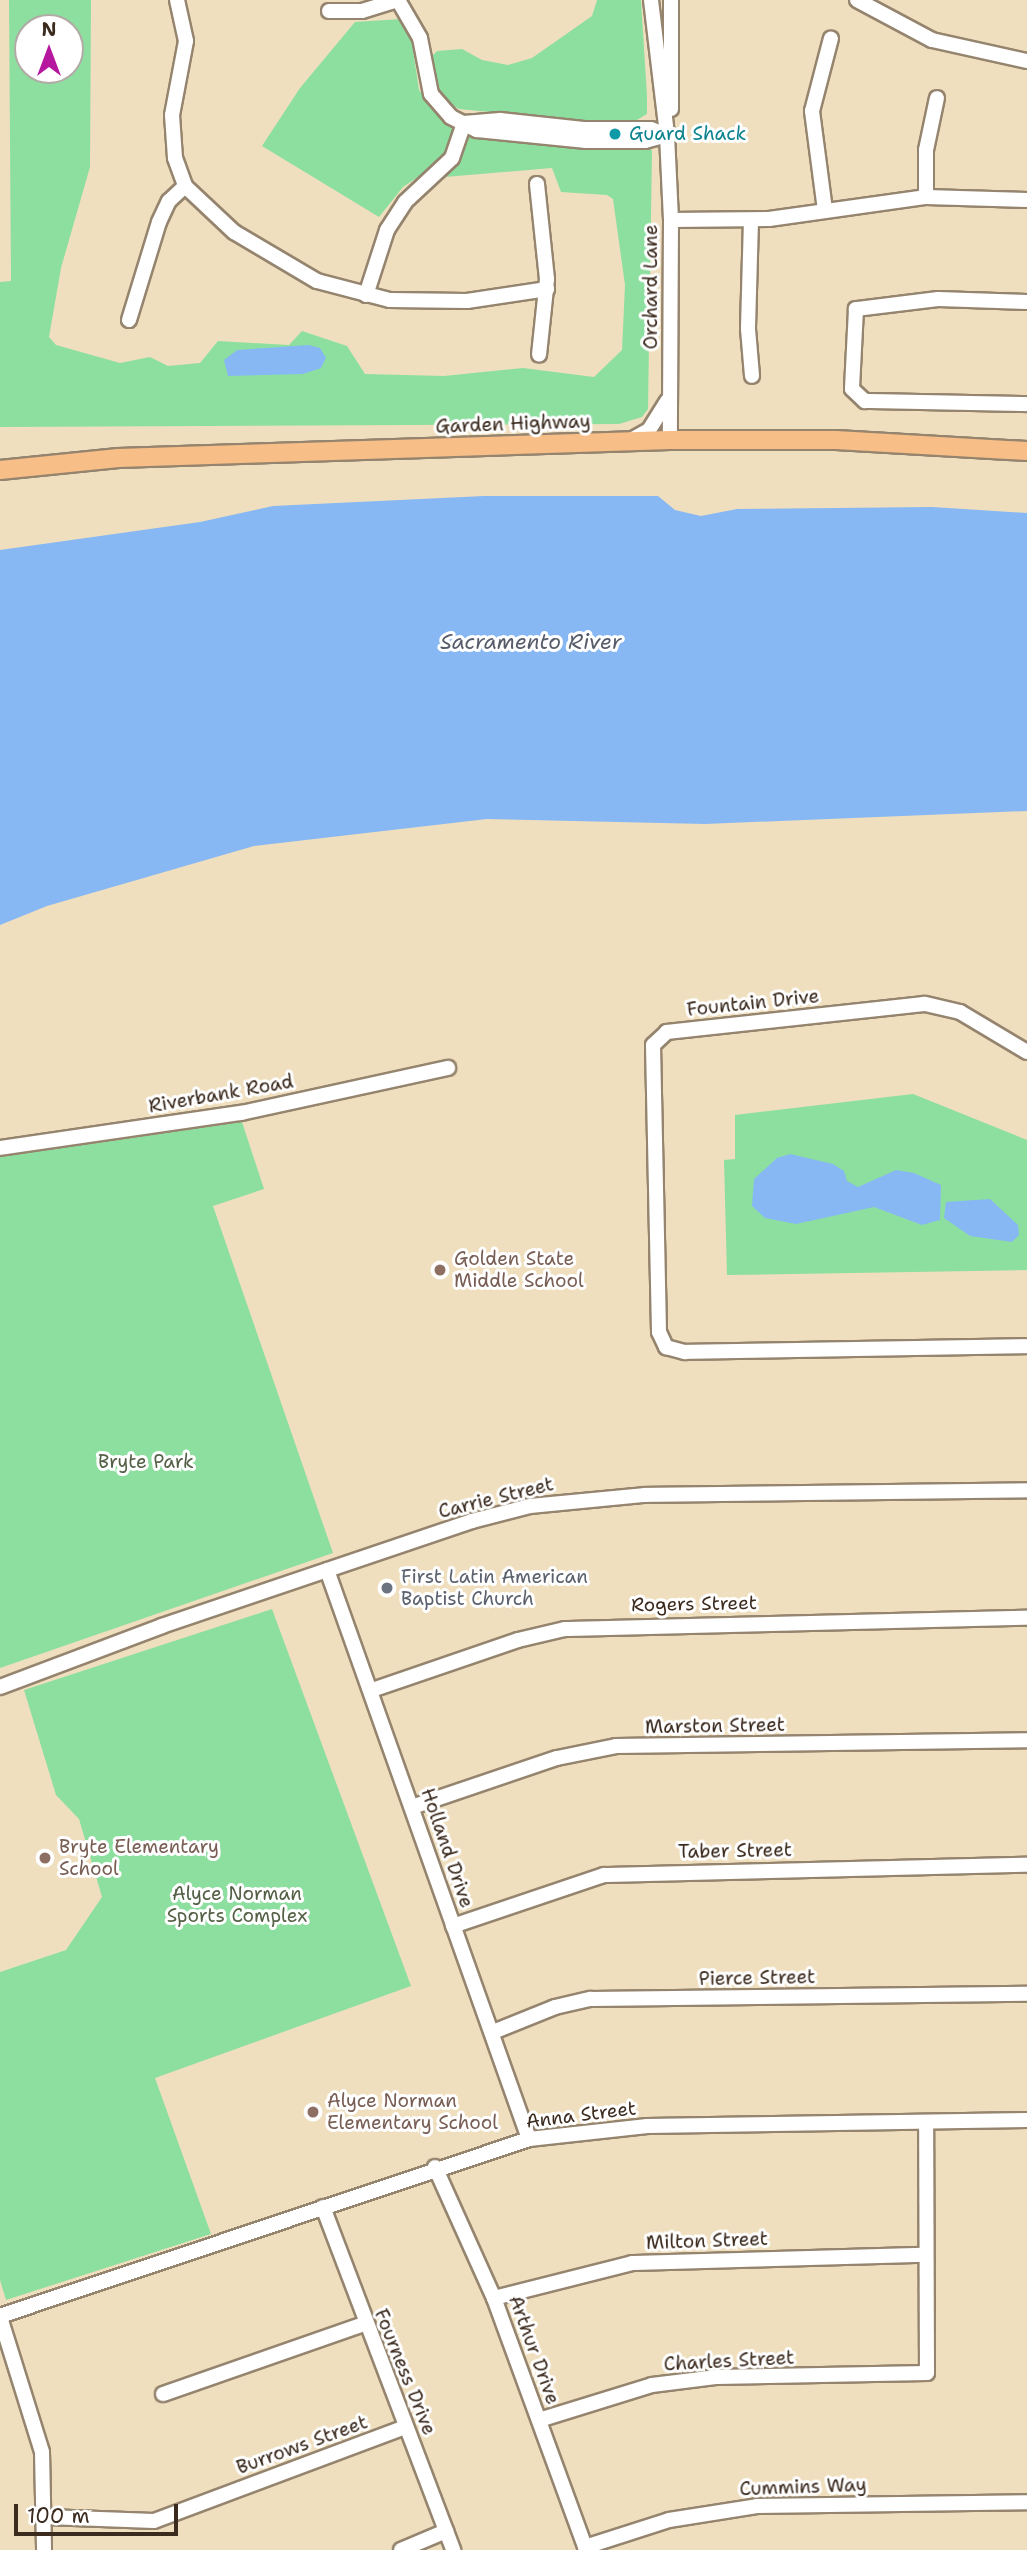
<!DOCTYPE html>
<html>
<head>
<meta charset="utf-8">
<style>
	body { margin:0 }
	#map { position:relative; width:1027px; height:2550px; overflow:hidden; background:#efdfbe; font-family:"Shantell Sans",sans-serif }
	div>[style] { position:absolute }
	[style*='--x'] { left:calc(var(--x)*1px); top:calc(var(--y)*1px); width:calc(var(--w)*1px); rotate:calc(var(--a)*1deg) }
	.green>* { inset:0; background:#8ddfa0 }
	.water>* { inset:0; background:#87b8f3 }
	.roads { filter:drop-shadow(2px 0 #95846e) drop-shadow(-2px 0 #95846e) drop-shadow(0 2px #95846e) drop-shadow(0 -2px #95846e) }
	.minor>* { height:14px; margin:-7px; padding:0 7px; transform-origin:7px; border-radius:7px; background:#fff }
	.major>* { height:18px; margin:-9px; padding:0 9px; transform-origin:9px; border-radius:9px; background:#f7be87 }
	.dots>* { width:19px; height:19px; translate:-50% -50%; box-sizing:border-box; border:4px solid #fff; border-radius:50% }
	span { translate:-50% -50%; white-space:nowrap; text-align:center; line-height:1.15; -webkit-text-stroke:6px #fff; paint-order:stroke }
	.culture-label { font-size:19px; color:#0d838f }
	.left { translate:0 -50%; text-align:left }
	.street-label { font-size:19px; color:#3b2a1e }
	.education-label { font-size:19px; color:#785e54 }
	.park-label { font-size:19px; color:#546045 }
	.worship-label { font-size:19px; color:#5b616d }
	.water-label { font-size:21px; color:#565c69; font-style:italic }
	.north { position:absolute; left:14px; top:14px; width:70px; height:70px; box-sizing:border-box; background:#fff; border:2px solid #b1aaa5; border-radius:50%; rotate:0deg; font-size:19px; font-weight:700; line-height:28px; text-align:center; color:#3b2a1e }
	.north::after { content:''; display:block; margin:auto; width:24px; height:32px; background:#b5179e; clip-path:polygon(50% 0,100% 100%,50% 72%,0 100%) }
	.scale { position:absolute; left:14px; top:2504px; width:164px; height:32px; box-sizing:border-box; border:4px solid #3b2a1e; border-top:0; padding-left:9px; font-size:21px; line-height:24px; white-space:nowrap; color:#3b2a1e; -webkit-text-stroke:5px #fff; paint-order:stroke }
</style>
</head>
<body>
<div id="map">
	<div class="green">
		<i style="clip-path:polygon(evenodd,9px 0,91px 0,90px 167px,61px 268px,49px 337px,56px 345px,120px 363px,150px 357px,168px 366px,200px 363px,218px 341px,289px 345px,302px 331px,347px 346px,365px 374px,444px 376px,523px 368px,594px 377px,622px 350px,625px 285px,613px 199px,607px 195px,561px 192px,552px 168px,445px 177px,433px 167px,403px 187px,379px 217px,262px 146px,300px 88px,355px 22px,401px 19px,412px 43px,419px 90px,446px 123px,473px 135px,649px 146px,652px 151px,648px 409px,642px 417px,619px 424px,0 427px,0 282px,11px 281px,9px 0,28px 28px,70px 28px,70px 70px,28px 70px,28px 28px)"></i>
		<i style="clip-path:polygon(597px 0,641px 0,647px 96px,647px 114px,637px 120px,582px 121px,459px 109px,442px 98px,434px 85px,431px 57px,437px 51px,462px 49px,482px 60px,508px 65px,532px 58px,592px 16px)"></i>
		<i style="clip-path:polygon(913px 1094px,1027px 1140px,1027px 1270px,727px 1275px,724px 1160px,735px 1159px,735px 1115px)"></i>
		<i style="clip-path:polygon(242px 1122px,264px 1189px,213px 1206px,333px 1553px,0 1668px,0 1157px)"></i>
		<i style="clip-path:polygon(272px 1609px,411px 1986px,155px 2078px,211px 2234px,6px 2300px,0 2280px,0 1972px,66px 1950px,102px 1897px,79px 1819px,56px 1795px,24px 1690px)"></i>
	</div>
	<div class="water">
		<i style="clip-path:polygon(309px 345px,320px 348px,326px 358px,321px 368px,303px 374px,228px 376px,224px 360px,237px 350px)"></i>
		<i style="clip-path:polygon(484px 496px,658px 496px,675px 510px,701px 516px,737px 509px,932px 507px,1027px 513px,1027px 811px,705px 824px,487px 819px,254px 846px,47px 906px,0 925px,0 550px,200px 522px,273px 506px)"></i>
		<i style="clip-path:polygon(790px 1154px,833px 1164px,844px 1171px,847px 1181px,858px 1187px,896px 1170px,914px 1173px,941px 1185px,940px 1220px,922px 1225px,874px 1207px,796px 1224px,765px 1218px,752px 1206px,754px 1179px,777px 1158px)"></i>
		<i style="clip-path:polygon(990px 1199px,1018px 1225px,1019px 1235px,1012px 1242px,970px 1236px,944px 1218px,946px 1202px)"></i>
	</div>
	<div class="roads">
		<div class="minor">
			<i style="--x:177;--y:0;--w:42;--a:77.6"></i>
			<i style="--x:186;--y:41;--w:75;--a:100.7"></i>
			<i style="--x:172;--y:115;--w:43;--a:86"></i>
			<i style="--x:175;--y:158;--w:30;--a:70"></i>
			<i style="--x:185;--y:186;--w:67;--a:43.2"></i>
			<i style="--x:234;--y:232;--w:96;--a:30.6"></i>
			<i style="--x:317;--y:281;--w:75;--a:14.6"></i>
			<i style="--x:390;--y:300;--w:77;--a:0.7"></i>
			<i style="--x:467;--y:301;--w:81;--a:-8.5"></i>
			<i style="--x:651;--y:0;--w:136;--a:83.2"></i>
			<i style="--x:667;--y:135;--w:85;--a:87.3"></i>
			<i style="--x:671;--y:220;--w:220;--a:90.3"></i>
			<i style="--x:857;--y:0;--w:85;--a:28.1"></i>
			<i style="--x:932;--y:40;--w:97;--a:12.5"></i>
			<i style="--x:329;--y:11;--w:33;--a:0"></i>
			<i style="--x:362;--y:11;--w:38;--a:-17"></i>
			<i style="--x:398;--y:0;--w:44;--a:59.9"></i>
			<i style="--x:420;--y:38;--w:57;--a:78.9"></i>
			<i style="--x:431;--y:94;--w:30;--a:49"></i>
			<i style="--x:451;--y:117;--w:29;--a:27"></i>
			<i style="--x:477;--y:130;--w:110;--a:5.8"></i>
			<i style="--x:586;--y:141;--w:59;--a:0"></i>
			<i style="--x:645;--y:141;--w:23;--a:-15"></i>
			<i style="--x:671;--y:109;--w:109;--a:-90"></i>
			<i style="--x:464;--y:123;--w:36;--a:-5"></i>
			<i style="--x:500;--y:120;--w:84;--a:6.1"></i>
			<i style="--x:584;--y:129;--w:67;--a:0"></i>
			<i style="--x:651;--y:129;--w:17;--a:21"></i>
			<i style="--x:537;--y:184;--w:96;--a:84"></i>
			<i style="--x:547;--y:279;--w:76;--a:96"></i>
			<i style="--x:926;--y:197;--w:47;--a:-90"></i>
			<i style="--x:926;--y:150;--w:53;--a:-78.1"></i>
			<i style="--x:825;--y:210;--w:100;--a:-97.5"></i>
			<i style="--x:812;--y:111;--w:75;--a:-75.4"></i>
			<i style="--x:671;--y:220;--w:98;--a:-0.6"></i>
			<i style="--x:769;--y:219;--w:159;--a:-8"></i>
			<i style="--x:926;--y:197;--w:101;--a:1.7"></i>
			<i style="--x:751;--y:220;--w:109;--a:91.6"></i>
			<i style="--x:748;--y:329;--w:47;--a:85.1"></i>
			<i style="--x:366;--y:295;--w:68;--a:-72.1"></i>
			<i style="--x:387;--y:230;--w:33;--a:-57"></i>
			<i style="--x:405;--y:202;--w:64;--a:-43.1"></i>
			<i style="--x:452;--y:158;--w:37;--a:-71"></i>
			<i style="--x:1027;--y:302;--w:89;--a:-178.1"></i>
			<i style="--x:938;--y:299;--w:83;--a:173"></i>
			<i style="--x:856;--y:309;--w:80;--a:92.9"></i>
			<i style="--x:852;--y:389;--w:18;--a:43"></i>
			<i style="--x:865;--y:401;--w:162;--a:1.1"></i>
			<i style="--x:129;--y:320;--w:102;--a:-73"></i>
			<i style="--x:159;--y:222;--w:23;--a:-65"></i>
			<i style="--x:169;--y:201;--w:22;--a:-43"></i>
			<i style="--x:629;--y:441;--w:23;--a:-29"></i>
			<i style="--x:649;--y:430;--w:34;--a:-58"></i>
			<i style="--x:1027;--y:1052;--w:78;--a:-149.2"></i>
			<i style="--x:960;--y:1012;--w:37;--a:-167"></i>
			<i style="--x:924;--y:1004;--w:259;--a:173.8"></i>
			<i style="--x:667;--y:1032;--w:19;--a:137"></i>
			<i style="--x:653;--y:1045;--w:287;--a:88.8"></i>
			<i style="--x:659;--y:1332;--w:17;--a:65"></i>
			<i style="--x:666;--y:1347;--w:20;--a:15"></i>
			<i style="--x:685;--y:1352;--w:342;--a:-1"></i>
			<i style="--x:0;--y:1148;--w:244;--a:-8.3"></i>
			<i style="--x:241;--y:1113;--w:212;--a:-12.3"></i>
			<i style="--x:327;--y:1570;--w:604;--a:70.45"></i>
			<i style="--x:0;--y:1687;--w:173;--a:-20.6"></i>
			<i style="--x:162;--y:1626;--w:327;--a:-18.7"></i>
			<i style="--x:472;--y:1521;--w:60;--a:-14.5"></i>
			<i style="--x:530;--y:1506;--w:116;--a:-5.5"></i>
			<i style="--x:645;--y:1495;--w:382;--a:-0.7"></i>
			<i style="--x:372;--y:1690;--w:154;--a:-18.9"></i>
			<i style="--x:518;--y:1640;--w:48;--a:-13.2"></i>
			<i style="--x:565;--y:1629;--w:462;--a:-1.4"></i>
			<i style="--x:412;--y:1807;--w:153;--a:-18.7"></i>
			<i style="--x:557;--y:1758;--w:60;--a:-11.5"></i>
			<i style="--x:616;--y:1746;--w:411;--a:-0.8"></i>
			<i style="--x:453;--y:1926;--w:159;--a:-18.7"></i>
			<i style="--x:604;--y:1875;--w:423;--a:-1.4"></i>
			<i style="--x:493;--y:2032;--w:67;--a:-22"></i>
			<i style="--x:555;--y:2007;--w:37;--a:-13"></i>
			<i style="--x:591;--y:1999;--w:436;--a:-0.7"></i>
			<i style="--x:435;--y:2167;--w:144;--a:65.8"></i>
			<i style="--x:494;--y:2298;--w:268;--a:69.9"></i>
			<i style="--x:323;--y:2207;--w:367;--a:69.2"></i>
			<i style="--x:494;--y:2298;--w:142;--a:-14.2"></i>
			<i style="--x:632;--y:2263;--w:294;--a:-1.6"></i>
			<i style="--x:0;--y:2316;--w:558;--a:-18.5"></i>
			<i style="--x:529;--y:2139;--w:119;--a:-6.3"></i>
			<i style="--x:647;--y:2126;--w:380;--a:-0.9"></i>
			<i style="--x:0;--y:2317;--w:141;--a:72.7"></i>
			<i style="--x:42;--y:2452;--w:98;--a:88.8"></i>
			<i style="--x:163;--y:2394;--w:213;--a:-19.2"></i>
			<i style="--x:539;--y:2420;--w:118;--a:-17.2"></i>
			<i style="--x:652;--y:2385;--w:64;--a:-7.1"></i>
			<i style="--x:716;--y:2377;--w:211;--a:-1.1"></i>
			<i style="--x:927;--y:2373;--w:251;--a:-90.2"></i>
			<i style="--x:46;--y:2517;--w:108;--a:2.1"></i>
			<i style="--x:154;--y:2521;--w:269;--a:-20.5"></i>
			<i style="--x:585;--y:2547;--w:88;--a:-17.8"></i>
			<i style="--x:669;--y:2520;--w:89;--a:-9"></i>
			<i style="--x:757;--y:2506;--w:270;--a:-0.8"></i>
			<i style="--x:401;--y:2550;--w:49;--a:-22.9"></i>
		</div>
		<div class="major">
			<i style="--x:0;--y:470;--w:119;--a:-5.8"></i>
			<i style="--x:118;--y:458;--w:552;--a:-1.87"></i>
			<i style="--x:670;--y:440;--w:166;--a:0"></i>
			<i style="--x:836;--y:440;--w:191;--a:3.3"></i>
		</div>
	</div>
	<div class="dots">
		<i style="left:615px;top:134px;background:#0f9aa8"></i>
		<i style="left:440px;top:1270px;background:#8d6e63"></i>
		<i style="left:387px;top:1588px;background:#6b7280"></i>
		<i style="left:45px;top:1858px;background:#8d6e63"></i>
		<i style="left:313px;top:2112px;background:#8d6e63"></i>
	</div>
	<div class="culture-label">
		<span class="left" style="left:629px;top:134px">Guard Shack</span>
	</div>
	<div class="street-label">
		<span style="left:651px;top:287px;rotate:-90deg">Orchard Lane</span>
		<span style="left:513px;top:424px;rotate:-2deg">Garden Highway</span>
		<span style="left:753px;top:1003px;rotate:-6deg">Fountain Drive</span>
		<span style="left:221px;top:1094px;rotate:-10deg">Riverbank Road</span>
		<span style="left:496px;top:1498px;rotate:-14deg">Carrie Street</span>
		<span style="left:694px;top:1604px;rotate:-1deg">Rogers Street</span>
		<span style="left:715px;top:1726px;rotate:-1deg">Marston Street</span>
		<span style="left:447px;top:1848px;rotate:71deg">Holland Drive</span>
		<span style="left:735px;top:1851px;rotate:-1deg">Taber Street</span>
		<span style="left:757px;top:1978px;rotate:-1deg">Pierce Street</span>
		<span style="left:581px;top:2115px;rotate:-7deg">Anna Street</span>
		<span style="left:707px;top:2241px;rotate:-2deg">Milton Street</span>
		<span style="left:534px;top:2350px;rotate:70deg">Arthur Drive</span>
		<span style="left:729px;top:2361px;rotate:-3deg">Charles Street</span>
		<span style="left:405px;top:2372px;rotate:68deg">Fourness Drive</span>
		<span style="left:302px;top:2445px;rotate:-20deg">Burrows Street</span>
		<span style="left:803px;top:2487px;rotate:-2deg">Cummins Way</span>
	</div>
	<div class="education-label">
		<span class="left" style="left:454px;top:1270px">Golden State<br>Middle School</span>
		<span class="left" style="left:59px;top:1858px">Bryte Elementary<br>School</span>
		<span class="left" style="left:327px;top:2112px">Alyce Norman<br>Elementary School</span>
	</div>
	<div class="park-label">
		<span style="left:146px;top:1462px">Bryte Park</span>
		<span style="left:237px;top:1905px">Alyce Norman<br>Sports Complex</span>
	</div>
	<div class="worship-label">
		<span class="left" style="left:401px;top:1588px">First Latin American<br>Baptist Church</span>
	</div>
	<div class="water-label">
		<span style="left:531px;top:642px">Sacramento River</span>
	</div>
	<div class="north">N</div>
	<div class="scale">100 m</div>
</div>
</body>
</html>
